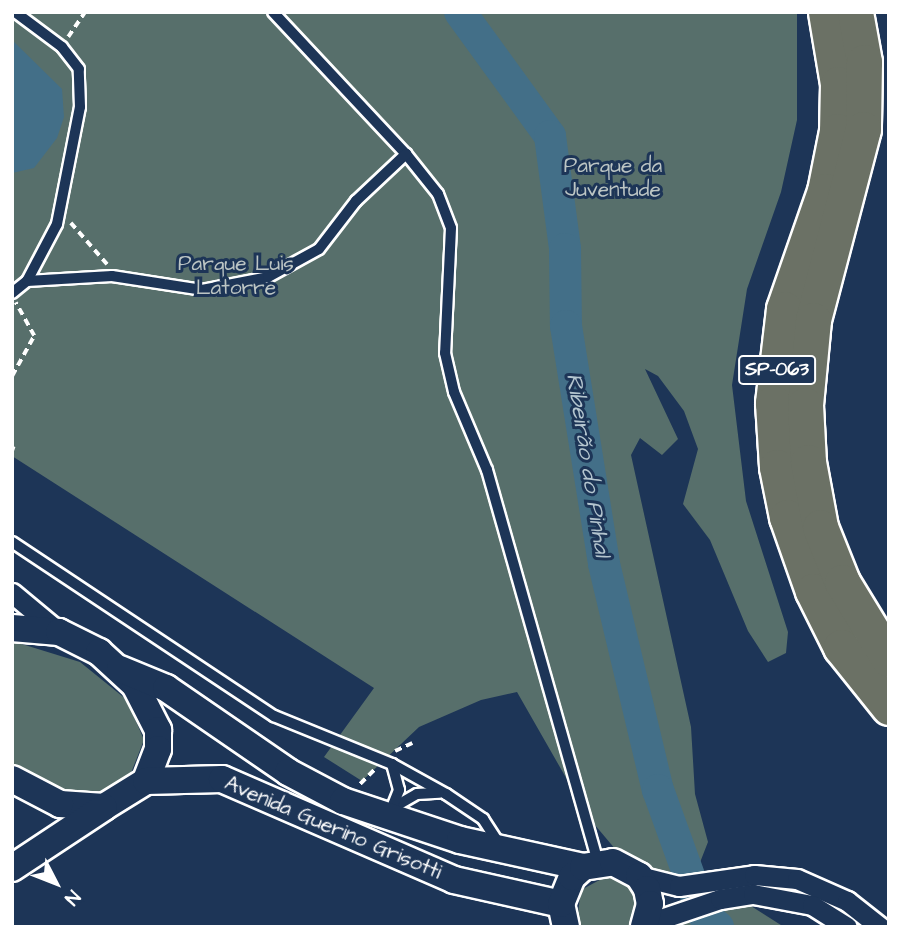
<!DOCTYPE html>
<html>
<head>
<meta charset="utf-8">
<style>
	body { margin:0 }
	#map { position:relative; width:901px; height:939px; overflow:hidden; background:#1d3557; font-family:"Architects Daughter",sans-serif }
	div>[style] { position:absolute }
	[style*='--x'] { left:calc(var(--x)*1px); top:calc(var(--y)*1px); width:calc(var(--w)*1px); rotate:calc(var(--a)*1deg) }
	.green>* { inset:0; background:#576f6b }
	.water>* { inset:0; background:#436f88 }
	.river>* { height:32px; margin:-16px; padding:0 16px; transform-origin:16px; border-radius:16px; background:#436f88 }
	.path>* { height:3.5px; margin-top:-1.75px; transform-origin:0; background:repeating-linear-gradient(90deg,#fff 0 7px,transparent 0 12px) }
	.roads { filter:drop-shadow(2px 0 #fff) drop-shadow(-2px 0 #fff) drop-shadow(0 2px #fff) drop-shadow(0 -2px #fff) }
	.service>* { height:10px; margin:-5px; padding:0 5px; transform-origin:5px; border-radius:5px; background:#1d3557 }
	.minor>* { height:19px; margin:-9.5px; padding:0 9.5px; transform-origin:9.5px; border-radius:9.5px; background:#1d3557 }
	.secondary>* { height:26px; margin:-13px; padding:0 13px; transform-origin:13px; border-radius:13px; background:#1d3557 }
	.motorway>* { height:35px; margin:-17.5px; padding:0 17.5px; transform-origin:17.5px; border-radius:17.5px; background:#6b7165 }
	span { translate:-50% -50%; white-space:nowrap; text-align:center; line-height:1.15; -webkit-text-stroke:6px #1d3557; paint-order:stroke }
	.shield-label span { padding:2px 5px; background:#1d3557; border:2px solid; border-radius:5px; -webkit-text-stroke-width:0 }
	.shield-label { font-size:19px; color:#fff; font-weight:700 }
	.park-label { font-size:21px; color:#bcc5c4 }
	.street-label { font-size:21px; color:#fff }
	.water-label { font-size:23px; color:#b4c5cf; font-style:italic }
	.frame { position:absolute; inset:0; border:14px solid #fff; pointer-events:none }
	.north { position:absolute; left:21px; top:848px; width:70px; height:70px; -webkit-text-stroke:5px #1d3557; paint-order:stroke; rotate:132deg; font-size:19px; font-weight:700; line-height:28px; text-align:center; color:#fff }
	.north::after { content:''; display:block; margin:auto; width:24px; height:32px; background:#fff; clip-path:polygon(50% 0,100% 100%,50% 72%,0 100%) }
</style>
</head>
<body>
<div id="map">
	<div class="green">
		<i style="clip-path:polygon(12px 12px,797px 12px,797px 120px,781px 192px,747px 289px,732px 385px,746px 501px,788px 632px,786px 653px,768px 662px,748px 631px,710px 540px,683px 504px,698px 449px,684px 411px,658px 376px,645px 369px,678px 439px,662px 455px,640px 438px,631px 455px,691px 727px,695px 794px,708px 842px,699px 865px,672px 878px,616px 850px,589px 818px,517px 692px,481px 700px,419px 727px,362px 781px,324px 757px,374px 688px,12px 456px)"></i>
		<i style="clip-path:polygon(12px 641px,80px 662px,127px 700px,144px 740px,129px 778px,103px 795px,66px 794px,12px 770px)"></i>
		<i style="clip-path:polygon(607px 876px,634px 889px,639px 903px,632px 927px,582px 927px,577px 920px,581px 890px)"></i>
		<i style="clip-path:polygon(743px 901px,784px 927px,668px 927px,670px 925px)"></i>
	</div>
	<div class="water">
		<i style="clip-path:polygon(12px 40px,62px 89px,64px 117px,57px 138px,34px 168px,12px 173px)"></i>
	</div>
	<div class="river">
		<i style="--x:460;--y:12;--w:153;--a:54"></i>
		<i style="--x:550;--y:136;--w:114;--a:82.4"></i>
		<i style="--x:565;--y:249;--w:77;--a:89.3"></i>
		<i style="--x:566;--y:326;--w:241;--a:80.9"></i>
		<i style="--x:604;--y:564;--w:232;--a:76.6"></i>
		<i style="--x:658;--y:790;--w:132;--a:70.1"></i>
		<i style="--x:703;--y:914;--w:20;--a:41"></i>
	</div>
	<div class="path">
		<i style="--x:68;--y:37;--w:30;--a:-56"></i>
		<i style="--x:71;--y:223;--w:55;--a:48.7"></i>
		<i style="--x:12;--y:376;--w:46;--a:-61.2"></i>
		<i style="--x:34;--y:336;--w:38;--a:-119"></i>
		<i style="--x:12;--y:448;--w:3;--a:18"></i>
		<i style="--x:395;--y:751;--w:19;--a:-25"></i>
		<i style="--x:360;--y:784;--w:20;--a:-45"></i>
	</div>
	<div class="roads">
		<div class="service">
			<i style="--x:273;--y:12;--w:195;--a:46.9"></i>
			<i style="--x:406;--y:154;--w:51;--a:51.3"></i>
			<i style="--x:438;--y:194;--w:36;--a:69"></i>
			<i style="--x:451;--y:228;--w:125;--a:92.7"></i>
			<i style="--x:445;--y:353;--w:40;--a:77"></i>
			<i style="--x:454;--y:392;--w:85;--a:67.1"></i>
			<i style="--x:487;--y:470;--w:407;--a:74.2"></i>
			<i style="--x:27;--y:281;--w:85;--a:-3.4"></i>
			<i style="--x:112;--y:276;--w:91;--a:8.8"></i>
			<i style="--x:202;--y:290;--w:67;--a:-11.1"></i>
			<i style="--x:268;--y:277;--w:58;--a:-28.8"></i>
			<i style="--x:319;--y:249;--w:61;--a:-52.4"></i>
			<i style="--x:356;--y:201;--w:69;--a:-43.2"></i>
			<i style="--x:12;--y:293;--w:19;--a:-39"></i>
			<i style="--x:27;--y:281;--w:64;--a:-62.2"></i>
			<i style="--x:57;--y:224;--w:119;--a:-78.9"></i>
			<i style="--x:80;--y:107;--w:38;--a:-92"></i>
			<i style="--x:79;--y:69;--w:28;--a:-128"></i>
			<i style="--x:62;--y:47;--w:59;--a:-143.3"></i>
			<i style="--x:12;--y:542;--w:315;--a:33.6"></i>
			<i style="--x:274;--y:716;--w:127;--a:22.1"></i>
			<i style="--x:392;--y:764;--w:62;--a:29.1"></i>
			<i style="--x:446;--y:794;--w:45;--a:34"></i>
			<i style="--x:483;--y:819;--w:30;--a:57"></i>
			<i style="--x:396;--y:806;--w:24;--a:-30"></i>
			<i style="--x:417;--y:794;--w:22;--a:-3"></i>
			<i style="--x:389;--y:815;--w:27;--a:-68"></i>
			<i style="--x:399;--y:790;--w:27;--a:-105"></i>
		</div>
		<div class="minor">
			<i style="--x:12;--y:593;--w:61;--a:39.7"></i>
			<i style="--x:639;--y:876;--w:41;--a:14"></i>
			<i style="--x:679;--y:886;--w:76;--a:-8.3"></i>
			<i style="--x:754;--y:875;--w:43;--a:5.3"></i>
			<i style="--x:797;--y:879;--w:55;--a:23.7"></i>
			<i style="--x:847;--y:901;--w:42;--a:38.2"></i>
			<i style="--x:646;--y:924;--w:78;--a:-18.7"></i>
			<i style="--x:720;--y:899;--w:33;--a:-9"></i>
			<i style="--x:753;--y:894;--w:60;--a:10.6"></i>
			<i style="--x:812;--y:905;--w:41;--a:32.2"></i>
		</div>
		<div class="secondary">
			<i style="--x:12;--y:628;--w:47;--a:4.9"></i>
			<i style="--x:59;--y:632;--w:45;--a:26.6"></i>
			<i style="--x:99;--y:652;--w:49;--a:42.5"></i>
			<i style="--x:135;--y:685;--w:51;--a:62.9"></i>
			<i style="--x:158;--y:730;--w:19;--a:90"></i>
			<i style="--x:158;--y:749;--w:34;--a:111"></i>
			<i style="--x:146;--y:781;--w:49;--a:148.2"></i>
			<i style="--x:104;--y:807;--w:44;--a:-176.1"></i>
			<i style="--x:60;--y:804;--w:54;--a:-152.5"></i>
			<i style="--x:120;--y:669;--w:50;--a:22.4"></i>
			<i style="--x:166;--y:688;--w:148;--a:34.5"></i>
			<i style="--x:288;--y:772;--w:62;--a:27.8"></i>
			<i style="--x:343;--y:801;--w:123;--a:18.4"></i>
			<i style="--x:460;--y:840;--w:126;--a:12.4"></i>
			<i style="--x:146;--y:781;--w:76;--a:-1.5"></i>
			<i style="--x:222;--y:779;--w:253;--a:23.5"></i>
			<i style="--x:454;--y:880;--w:110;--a:12.6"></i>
			<i style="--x:12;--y:868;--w:110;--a:-33.5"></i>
			<i style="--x:566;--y:927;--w:24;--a:-102"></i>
			<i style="--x:561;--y:904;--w:29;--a:-68"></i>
			<i style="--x:572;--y:877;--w:15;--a:-42"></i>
			<i style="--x:583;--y:867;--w:30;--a:-9"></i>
			<i style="--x:613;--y:862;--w:30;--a:28"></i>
			<i style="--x:639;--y:876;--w:15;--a:58"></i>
			<i style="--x:647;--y:889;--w:15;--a:79"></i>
			<i style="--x:650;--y:904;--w:24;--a:105"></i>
		</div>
		<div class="motorway">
			<i style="--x:826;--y:12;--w:73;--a:80.5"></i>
			<i style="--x:838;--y:84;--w:47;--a:91.2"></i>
			<i style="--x:837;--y:131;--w:61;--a:101.3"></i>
			<i style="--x:825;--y:191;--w:125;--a:109.2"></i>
			<i style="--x:784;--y:309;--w:95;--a:96.7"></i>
			<i style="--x:773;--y:403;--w:64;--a:86.4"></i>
			<i style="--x:777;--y:467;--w:51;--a:78.7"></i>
			<i style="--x:787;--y:517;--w:78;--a:70.6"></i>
			<i style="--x:813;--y:591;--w:63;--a:63.4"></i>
			<i style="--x:841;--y:647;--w:77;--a:51.3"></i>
			<i style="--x:855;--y:12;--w:51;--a:79.8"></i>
			<i style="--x:864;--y:62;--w:67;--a:90.9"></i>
			<i style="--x:863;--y:129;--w:197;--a:104.7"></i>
			<i style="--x:813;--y:320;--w:85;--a:95.4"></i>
			<i style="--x:805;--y:405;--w:57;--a:87"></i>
			<i style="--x:808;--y:462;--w:66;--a:79.5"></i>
			<i style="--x:820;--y:527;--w:59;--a:68.2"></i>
			<i style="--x:842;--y:582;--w:90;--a:58.6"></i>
		</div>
	</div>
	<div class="shield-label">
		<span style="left:777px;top:370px">SP-063</span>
	</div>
	<div class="park-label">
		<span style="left:613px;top:178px">Parque da<br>Juventude</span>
		<span style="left:236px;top:276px">Parque Luis<br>Latorre</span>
	</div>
	<div class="street-label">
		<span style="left:333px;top:828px;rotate:23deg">Avenida Guerino Grisotti</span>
	</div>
	<div class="water-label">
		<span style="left:588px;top:465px;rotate:81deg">Ribeirão do Pinhal</span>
	</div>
	<div class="frame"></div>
	<div class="north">N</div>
</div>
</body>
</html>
